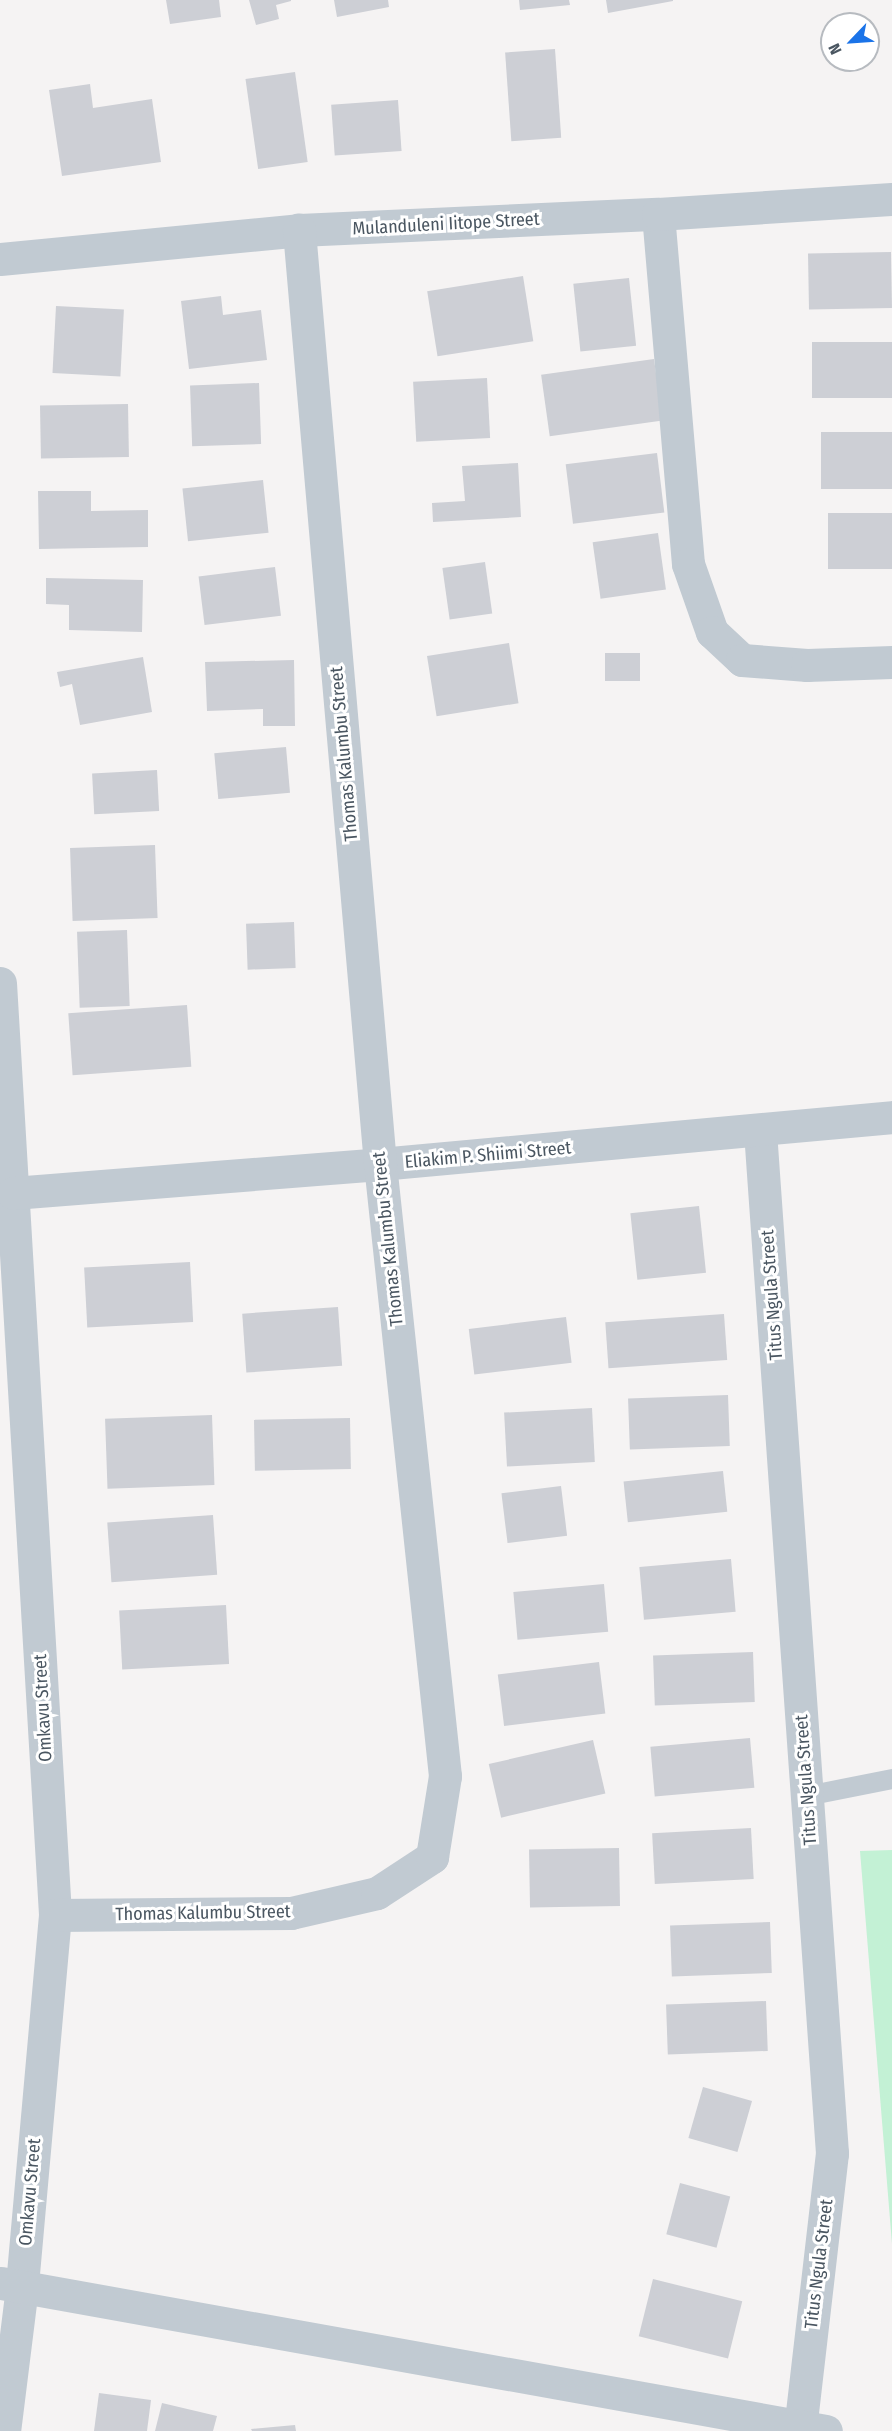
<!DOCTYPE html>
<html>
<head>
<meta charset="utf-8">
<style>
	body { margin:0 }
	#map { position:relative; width:892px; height:2431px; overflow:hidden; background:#f5f3f3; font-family:"Fira Sans Condensed",sans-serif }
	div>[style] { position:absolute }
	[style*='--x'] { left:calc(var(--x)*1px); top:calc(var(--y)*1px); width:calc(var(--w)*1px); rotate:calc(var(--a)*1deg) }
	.green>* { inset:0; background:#c3f1d5 }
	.building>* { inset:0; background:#cdcfd5; transform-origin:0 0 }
	.lane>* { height:20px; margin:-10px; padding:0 10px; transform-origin:10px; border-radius:10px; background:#c1cad2 }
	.street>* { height:33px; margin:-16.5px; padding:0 16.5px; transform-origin:16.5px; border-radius:16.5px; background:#c1cad2 }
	span { translate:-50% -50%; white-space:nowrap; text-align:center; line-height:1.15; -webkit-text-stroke:6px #fff; paint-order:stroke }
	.street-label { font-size:18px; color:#4a5661 }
	.north { position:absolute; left:820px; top:12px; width:60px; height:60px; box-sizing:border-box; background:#fff; border:2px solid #b7bbc0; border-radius:50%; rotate:245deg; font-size:16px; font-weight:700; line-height:24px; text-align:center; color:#4a5661 }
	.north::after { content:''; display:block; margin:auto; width:21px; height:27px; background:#1a73e8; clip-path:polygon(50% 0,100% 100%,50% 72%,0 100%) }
</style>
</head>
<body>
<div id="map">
	<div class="green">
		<i style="clip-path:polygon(892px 1850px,892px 2244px,860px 1851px)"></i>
	</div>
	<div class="building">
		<i style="clip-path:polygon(166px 0,219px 0,221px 17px,170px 24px)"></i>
		<i style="clip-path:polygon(249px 0,291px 0,291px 1px,276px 5px,279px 19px,256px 25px)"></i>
		<i style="clip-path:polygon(334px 0,388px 0,389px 7px,337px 17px)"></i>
		<i style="clip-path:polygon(519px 0,569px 0,570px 5px,520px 10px)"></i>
		<i style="clip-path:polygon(606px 0,673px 0,673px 1px,608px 13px)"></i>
		<i style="left:555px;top:49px;width:89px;height:50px;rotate:86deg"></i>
		<i style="left:295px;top:72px;width:91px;height:50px;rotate:82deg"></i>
		<i style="clip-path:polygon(90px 84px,93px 108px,152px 99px,161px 162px,62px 176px,49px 90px)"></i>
		<i style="left:398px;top:100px;width:51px;height:67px;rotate:86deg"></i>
		<i style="left:891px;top:252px;width:56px;height:83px;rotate:89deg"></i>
		<i style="left:523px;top:276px;width:66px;height:97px;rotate:81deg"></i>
		<i style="left:629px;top:278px;width:68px;height:56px;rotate:84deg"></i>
		<i style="clip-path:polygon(221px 296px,223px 315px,261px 310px,267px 360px,189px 369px,181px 301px)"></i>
		<i style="left:56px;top:306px;width:68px;height:67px;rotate:3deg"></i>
		<i style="left:892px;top:342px;width:56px;height:80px;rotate:90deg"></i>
		<i style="left:654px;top:359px;width:62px;height:114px;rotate:82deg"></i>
		<i style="left:487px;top:378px;width:60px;height:74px;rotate:87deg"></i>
		<i style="left:259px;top:383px;width:61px;height:69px;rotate:88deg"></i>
		<i style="left:128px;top:404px;width:53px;height:88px;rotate:89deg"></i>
		<i style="left:892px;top:432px;width:57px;height:71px;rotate:90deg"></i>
		<i style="left:657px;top:453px;width:60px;height:92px;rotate:83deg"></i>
		<i style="clip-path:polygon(518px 463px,521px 517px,433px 522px,432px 503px,465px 501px,462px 466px)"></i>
		<i style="left:263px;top:480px;width:53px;height:81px;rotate:84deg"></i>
		<i style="clip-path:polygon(38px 491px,91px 491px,91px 511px,148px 510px,148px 547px,39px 549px)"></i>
		<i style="left:892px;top:513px;width:56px;height:64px;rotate:90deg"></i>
		<i style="left:658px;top:533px;width:57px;height:66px;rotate:82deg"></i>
		<i style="left:485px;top:562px;width:52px;height:43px;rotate:82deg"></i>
		<i style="left:275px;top:567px;width:49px;height:77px;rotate:83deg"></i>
		<i style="clip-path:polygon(46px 578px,143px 580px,142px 632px,69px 630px,69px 605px,46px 604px)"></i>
		<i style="left:509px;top:643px;width:61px;height:83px;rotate:81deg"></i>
		<i style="left:640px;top:653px;width:28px;height:35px;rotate:90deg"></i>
		<i style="clip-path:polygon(143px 657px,152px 712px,80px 725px,72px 684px,60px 687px,57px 672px)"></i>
		<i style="clip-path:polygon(294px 660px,295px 726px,263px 726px,263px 709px,207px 711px,205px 662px)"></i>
		<i style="left:286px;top:747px;width:46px;height:72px;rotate:85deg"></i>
		<i style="left:157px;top:770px;width:41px;height:65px;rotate:87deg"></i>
		<i style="left:155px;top:845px;width:73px;height:85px;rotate:88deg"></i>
		<i style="left:294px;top:922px;width:46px;height:48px;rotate:88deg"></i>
		<i style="left:127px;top:930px;width:76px;height:50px;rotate:88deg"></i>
		<i style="left:187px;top:1005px;width:62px;height:119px;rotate:86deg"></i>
		<i style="left:699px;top:1206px;width:67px;height:69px;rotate:84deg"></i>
		<i style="left:190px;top:1262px;width:60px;height:106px;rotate:87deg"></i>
		<i style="left:338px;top:1307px;width:59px;height:96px;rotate:86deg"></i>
		<i style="left:724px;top:1314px;width:46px;height:119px;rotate:86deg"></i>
		<i style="left:566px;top:1317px;width:46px;height:98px;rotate:83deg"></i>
		<i style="left:728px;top:1395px;width:51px;height:100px;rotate:88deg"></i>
		<i style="left:592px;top:1408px;width:54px;height:88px;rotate:87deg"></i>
		<i style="left:212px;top:1415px;width:70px;height:107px;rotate:88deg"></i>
		<i style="left:350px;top:1418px;width:51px;height:96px;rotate:89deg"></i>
		<i style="left:723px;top:1471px;width:41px;height:100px;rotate:84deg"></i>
		<i style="left:561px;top:1486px;width:50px;height:60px;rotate:83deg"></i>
		<i style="left:213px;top:1515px;width:60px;height:106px;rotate:86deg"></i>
		<i style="left:731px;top:1559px;width:53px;height:92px;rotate:85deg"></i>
		<i style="left:604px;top:1584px;width:48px;height:91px;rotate:85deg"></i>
		<i style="left:226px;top:1605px;width:59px;height:107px;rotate:87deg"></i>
		<i style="left:753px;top:1652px;width:50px;height:100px;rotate:88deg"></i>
		<i style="left:599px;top:1662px;width:52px;height:102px;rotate:83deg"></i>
		<i style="left:750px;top:1738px;width:50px;height:100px;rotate:85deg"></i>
		<i style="left:593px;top:1740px;width:55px;height:107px;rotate:77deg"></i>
		<i style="left:751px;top:1828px;width:51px;height:99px;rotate:87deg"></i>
		<i style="left:619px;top:1848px;width:58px;height:90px;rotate:89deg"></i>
		<i style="left:770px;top:1922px;width:51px;height:100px;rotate:88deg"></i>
		<i style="left:766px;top:2001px;width:50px;height:100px;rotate:88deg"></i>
		<i style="left:703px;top:2087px;width:51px;height:53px;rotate:16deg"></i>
		<i style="left:680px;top:2183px;width:52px;height:53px;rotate:15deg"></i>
		<i style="left:653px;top:2279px;width:92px;height:59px;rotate:14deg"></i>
		<i style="clip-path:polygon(99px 2393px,151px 2400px,147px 2431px,94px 2431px)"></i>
		<i style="clip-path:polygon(162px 2403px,217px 2416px,213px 2431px,155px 2431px)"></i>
		<i style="clip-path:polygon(295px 2425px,296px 2431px,252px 2431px,251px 2429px)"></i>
	</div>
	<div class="lane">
		<i style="--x:807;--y:1796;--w:87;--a:-11.3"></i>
	</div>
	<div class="street">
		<i style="--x:658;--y:214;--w:351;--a:85.1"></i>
		<i style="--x:688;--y:564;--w:72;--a:70.6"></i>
		<i style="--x:712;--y:632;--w:41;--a:43"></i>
		<i style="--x:742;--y:660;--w:65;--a:4.4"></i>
		<i style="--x:807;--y:665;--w:85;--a:-2"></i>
		<i style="--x:0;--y:259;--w:300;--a:-5.5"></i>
		<i style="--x:299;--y:230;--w:359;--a:-2.6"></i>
		<i style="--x:658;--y:214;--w:234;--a:-3.7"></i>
		<i style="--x:0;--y:983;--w:934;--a:86.62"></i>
		<i style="--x:55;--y:1915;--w:373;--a:95.1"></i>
		<i style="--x:22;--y:2287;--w:145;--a:97.1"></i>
		<i style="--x:760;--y:1131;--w:1025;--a:85.97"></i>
		<i style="--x:832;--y:2153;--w:277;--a:96.6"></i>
		<i style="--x:13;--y:1193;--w:368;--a:-4.5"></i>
		<i style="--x:380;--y:1164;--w:514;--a:-5.24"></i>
		<i style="--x:55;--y:1915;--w:236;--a:-0.5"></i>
		<i style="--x:291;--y:1913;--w:88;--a:-13.1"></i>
		<i style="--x:377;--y:1893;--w:66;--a:-33.2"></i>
		<i style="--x:432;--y:1857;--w:82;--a:-80.9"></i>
		<i style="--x:445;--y:1776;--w:615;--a:-96.06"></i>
		<i style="--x:380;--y:1164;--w:938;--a:-94.96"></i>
		<i style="--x:1;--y:2283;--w:838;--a:10.17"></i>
	</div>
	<div class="street-label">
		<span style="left:446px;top:224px;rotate:-3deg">Mulanduleni Iitope Street</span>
		<span style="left:344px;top:754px;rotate:-95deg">Thomas Kalumbu Street</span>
		<span style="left:488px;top:1155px;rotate:-5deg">Eliakim P. Shiimi Street</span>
		<span style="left:388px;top:1239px;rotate:-96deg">Thomas Kalumbu Street</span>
		<span style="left:772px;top:1295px;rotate:-94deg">Titus Ngula Street</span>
		<span style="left:43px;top:1708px;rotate:-93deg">Omkavu Street</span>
		<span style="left:806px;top:1780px;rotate:-94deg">Titus Ngula Street</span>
		<span style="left:203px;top:1913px;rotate:-1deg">Thomas Kalumbu Street</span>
		<span style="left:30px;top:2192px;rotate:-85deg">Omkavu Street</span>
		<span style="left:819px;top:2264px;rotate:-83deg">Titus Ngula Street</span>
	</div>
	<div class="north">N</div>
</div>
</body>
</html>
